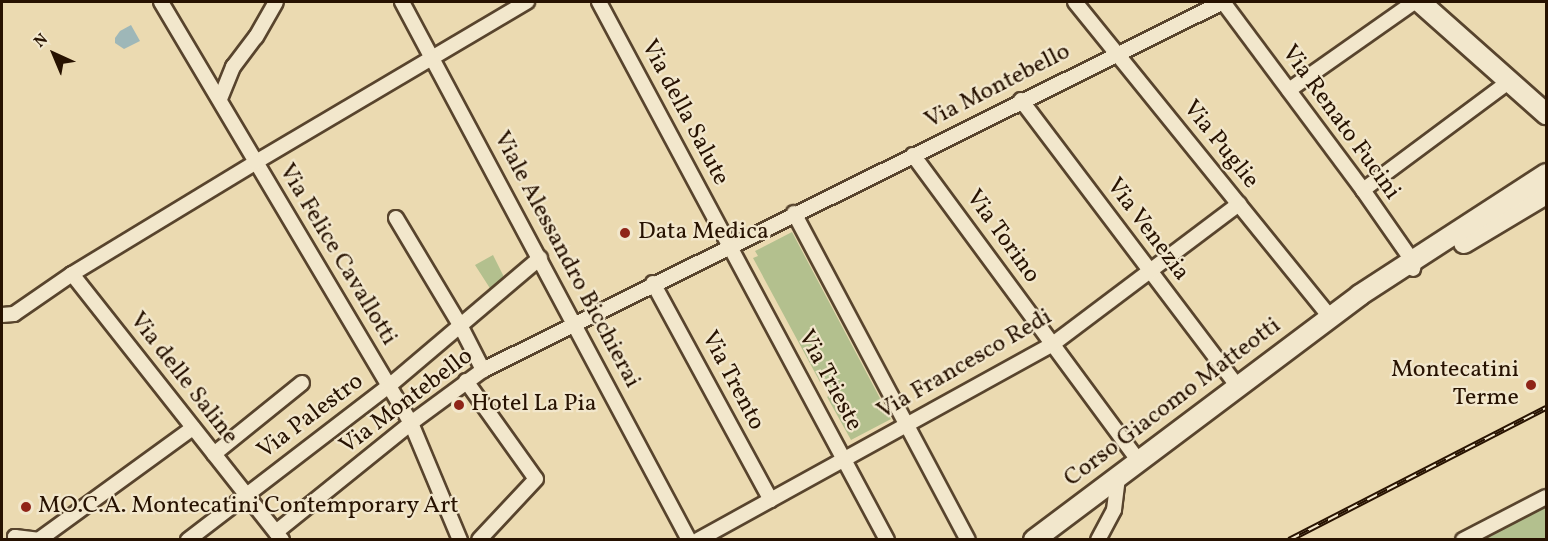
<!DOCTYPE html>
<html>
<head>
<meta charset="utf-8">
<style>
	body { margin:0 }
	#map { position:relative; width:1548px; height:541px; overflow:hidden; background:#ebdab1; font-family:Vollkorn,serif }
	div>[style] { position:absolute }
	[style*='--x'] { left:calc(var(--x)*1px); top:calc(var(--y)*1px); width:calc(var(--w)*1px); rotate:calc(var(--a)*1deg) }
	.green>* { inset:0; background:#b3c08e }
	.water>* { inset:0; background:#9eb7b8 }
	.roads { filter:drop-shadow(2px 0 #58442d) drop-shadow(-2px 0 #58442d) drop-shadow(0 2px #58442d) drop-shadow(0 -2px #58442d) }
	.minor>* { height:14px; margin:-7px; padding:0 7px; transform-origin:7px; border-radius:7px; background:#f2e7cc }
	.secondary>* { height:20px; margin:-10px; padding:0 10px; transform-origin:10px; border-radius:10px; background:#f2e7cc }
	.rail>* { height:6px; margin-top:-3px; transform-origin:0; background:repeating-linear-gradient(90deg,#f2e7cc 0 11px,#271201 0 22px); box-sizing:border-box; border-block:2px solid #271201 }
	.dots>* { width:16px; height:16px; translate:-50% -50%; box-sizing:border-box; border:3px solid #f2e7cc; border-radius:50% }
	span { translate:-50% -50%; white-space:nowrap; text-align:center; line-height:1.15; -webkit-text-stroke:4.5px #f2e7cc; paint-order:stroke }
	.street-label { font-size:24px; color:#271201 }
	.poi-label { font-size:24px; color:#271201 }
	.left { translate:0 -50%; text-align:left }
	.right { translate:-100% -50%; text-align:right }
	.frame { position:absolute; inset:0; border:3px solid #271201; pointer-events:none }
	.north { position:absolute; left:24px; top:24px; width:60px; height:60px; -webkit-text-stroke:4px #f2e7cc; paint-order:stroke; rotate:316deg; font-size:16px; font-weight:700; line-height:24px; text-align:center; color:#271201 }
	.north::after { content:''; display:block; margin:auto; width:21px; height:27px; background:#271201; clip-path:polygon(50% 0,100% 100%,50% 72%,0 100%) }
</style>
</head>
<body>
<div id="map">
	<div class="green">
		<i style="clip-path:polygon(792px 232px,891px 419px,851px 440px,827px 397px,830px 395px,823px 381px,820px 382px,753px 258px,758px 256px,755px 251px)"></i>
		<i style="clip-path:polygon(493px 255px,504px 277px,527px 265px,493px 293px,475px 265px)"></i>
		<i style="clip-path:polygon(1542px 504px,1546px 506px,1546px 539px,1483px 540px,1491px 531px)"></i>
	</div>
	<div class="water">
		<i style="clip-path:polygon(131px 25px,140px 41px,124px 49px,115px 43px,115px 38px,120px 31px)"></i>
	</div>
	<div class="roads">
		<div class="minor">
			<i style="--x:161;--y:2;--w:490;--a:59.3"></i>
			<i style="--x:411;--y:423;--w:127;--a:67.3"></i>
			<i style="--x:402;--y:2;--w:610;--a:61.92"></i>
			<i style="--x:599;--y:2;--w:610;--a:61.84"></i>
			<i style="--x:1075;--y:2;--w:405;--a:51"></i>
			<i style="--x:1289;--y:90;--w:153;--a:-35.1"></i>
			<i style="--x:220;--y:99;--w:35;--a:-68"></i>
			<i style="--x:233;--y:67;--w:38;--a:-53"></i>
			<i style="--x:256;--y:37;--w:40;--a:-60.3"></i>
			<i style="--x:1021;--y:100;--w:360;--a:52.9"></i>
			<i style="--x:913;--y:155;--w:381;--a:53.6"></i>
			<i style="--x:1363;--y:190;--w:183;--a:-36.6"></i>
			<i style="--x:794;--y:213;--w:370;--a:62"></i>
			<i style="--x:396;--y:218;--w:125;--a:59.1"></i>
			<i style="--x:460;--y:325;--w:51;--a:62.9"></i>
			<i style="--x:72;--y:274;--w:339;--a:51.7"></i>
			<i style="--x:653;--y:283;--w:247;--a:61.5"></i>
			<i style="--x:2;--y:315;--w:12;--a:-5"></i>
			<i style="--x:14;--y:314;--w:70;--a:-34.6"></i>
			<i style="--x:72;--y:274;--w:215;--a:-31.3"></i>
			<i style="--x:256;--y:162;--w:315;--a:-30.6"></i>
			<i style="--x:466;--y:381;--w:120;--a:54.5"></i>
			<i style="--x:536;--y:479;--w:83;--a:133.1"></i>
			<i style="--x:214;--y:454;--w:113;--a:-38.9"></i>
			<i style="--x:276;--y:532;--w:174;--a:-38.9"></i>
			<i style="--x:411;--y:423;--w:89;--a:-36.4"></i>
			<i style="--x:483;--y:370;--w:826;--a:-26.44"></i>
			<i style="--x:1223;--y:2;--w:234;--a:53.3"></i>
			<i style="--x:1363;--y:190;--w:89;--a:55.1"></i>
			<i style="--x:1414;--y:263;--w:6;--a:99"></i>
			<i style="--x:40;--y:539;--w:189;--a:-36"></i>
			<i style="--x:15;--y:540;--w:3;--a:-90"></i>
			<i style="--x:15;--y:537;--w:25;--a:7"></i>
			<i style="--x:188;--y:540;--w:253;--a:-37.5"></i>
			<i style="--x:389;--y:386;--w:198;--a:-40.3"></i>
			<i style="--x:698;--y:540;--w:406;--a:-28.9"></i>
			<i style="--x:1053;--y:344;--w:233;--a:-37"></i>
			<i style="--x:1098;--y:540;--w:34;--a:-62"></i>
			<i style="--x:1114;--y:510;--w:33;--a:-83"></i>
			<i style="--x:1463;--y:540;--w:93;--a:-27.4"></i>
		</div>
		<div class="secondary">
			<i style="--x:1420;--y:2;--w:169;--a:41.6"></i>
			<i style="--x:1464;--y:243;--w:96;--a:-30.9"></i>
			<i style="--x:1034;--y:540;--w:408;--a:-36.9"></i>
			<i style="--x:1360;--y:295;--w:222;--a:-33"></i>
		</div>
	</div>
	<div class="rail">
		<i style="--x:1289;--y:540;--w:289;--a:-27.2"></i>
	</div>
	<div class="dots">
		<i style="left:625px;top:233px;background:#8f2418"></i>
		<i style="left:1531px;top:385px;background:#8f2418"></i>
		<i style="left:459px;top:405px;background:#8f2418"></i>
		<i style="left:26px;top:507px;background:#8f2418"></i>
	</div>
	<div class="street-label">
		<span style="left:998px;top:87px;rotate:-27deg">Via Montebello</span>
		<span style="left:684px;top:113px;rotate:62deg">Via della Salute</span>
		<span style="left:1340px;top:123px;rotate:54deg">Via Renato Fucini</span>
		<span style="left:1220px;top:145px;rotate:51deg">Via Puglie</span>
		<span style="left:1147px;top:230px;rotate:53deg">Via Venezia</span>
		<span style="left:1002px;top:237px;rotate:54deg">Via Torino</span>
		<span style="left:337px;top:255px;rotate:59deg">Via Felice Cavallotti</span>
		<span style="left:566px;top:260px;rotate:62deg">Viale Alessandro Bicchierai</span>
		<span style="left:965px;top:365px;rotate:-30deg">Via Francesco Redi</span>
		<span style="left:183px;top:379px;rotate:52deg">Via delle Saline</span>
		<span style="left:732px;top:381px;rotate:62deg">Via Trento</span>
		<span style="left:829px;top:381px;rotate:62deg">Via Trieste</span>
		<span style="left:407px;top:402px;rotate:-37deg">Via Montebello</span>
		<span style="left:1173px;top:403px;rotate:-37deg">Corso Giacomo Matteotti</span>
		<span style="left:311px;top:417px;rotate:-37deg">Via Palestro</span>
	</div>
	<div class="poi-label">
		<span class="left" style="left:638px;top:233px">Data Medica</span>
		<span class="right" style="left:1519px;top:385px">Montecatini<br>Terme</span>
		<span class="left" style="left:471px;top:405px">Hotel La Pia</span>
		<span class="left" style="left:38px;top:507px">MO.C.A. Montecatini Contemporary Art</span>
	</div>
	<div class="frame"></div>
	<div class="north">N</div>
</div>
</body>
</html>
